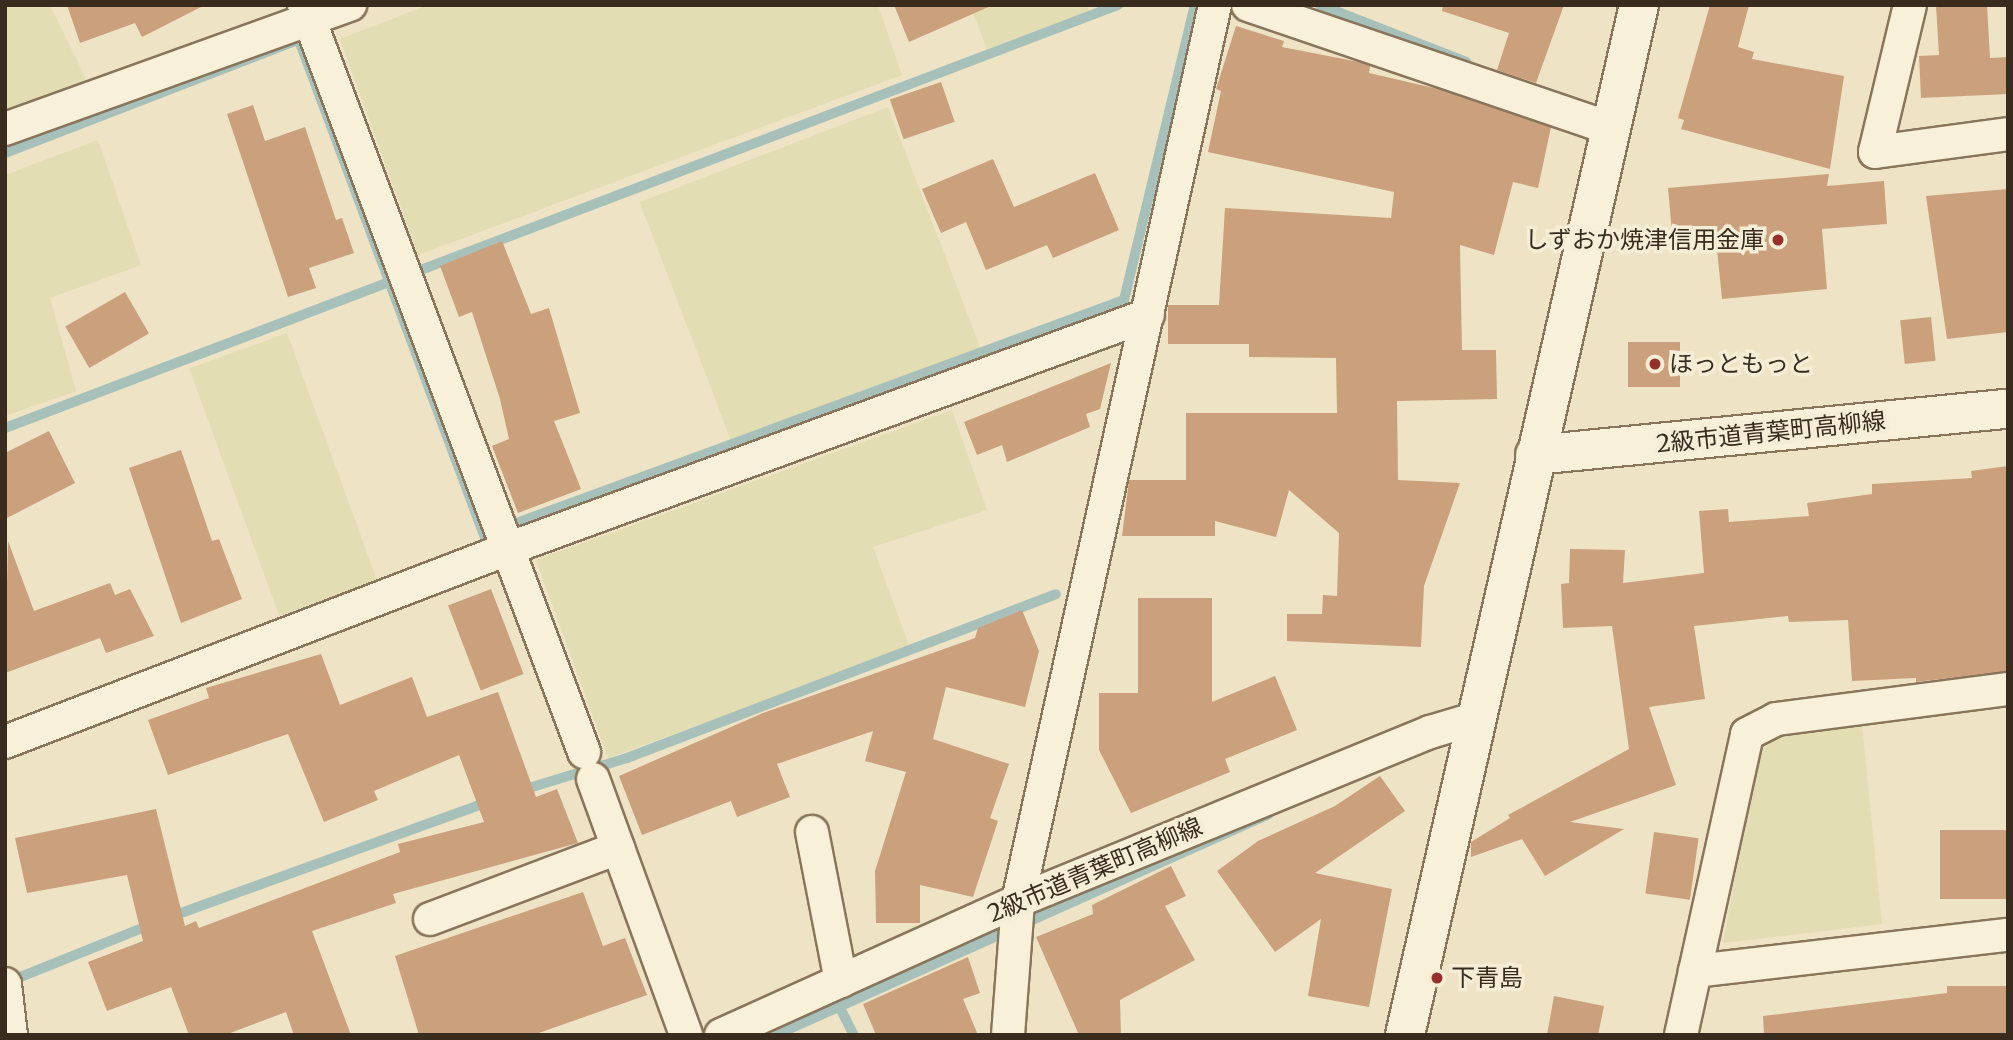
<!DOCTYPE html>
<html>
<head>
<meta charset="utf-8">
<style>
	body { margin:0 }
	#map { position:relative; width:2013px; height:1040px; overflow:hidden; background:#eee3c5; font-family:Merriweather,"Noto Sans JP",serif }
	div>[style] { position:absolute }
	[style*='--x'] { left:calc(var(--x)*1px); top:calc(var(--y)*1px); width:calc(var(--w)*1px); rotate:calc(var(--a)*1deg) }
	.farmland>* { inset:0; background:#e3ddb3; transform-origin:0 0 }
	.stream>* { height:10px; margin:-5px; padding:0 5px; transform-origin:5px; border-radius:5px; background:#a7c1ba }
	.building>* { inset:0; background:#cba07c; transform-origin:0 0 }
	.roads { filter:drop-shadow(2px 0 #88755b) drop-shadow(-2px 0 #88755b) drop-shadow(0 2px #88755b) drop-shadow(0 -2px #88755b) }
	.minor>* { height:32px; margin:-16px; padding:0 16px; transform-origin:16px; border-radius:16px; background:#f8f0d8 }
	.tertiary>* { height:38px; margin:-19px; padding:0 19px; transform-origin:19px; border-radius:19px; background:#f8f0d8 }
	.secondary>* { height:38px; margin:-19px; padding:0 19px; transform-origin:19px; border-radius:19px; background:#f8f0d8 }
	.dots>* { width:19px; height:19px; translate:-50% -50%; box-sizing:border-box; border:4px solid #f5edd5; border-radius:50% }
	span { translate:-50% -50%; white-space:nowrap; text-align:center; line-height:1.15; -webkit-text-stroke:7px #f5edd5; paint-order:stroke }
	.poi-label { font-size:24px; color:#392c1f }
	.right { translate:-100% -50%; text-align:right }
	.left { translate:0 -50%; text-align:left }
	.street-label { font-size:24px; color:#392c1f }
	.frame { position:absolute; inset:0; border:7px solid #392c1f; pointer-events:none }
</style>
</head>
<body>
<div id="map">
	<div class="farmland">
		<i style="clip-path:polygon(5px 5px,50px 5px,87px 81px,5px 113px)"></i>
		<i style="clip-path:polygon(428px 5px,878px 5px,902px 75px,418px 255px,340px 39px)"></i>
		<i style="clip-path:polygon(970px 5px,1087px 5px,1089px 11px,987px 49px)"></i>
		<i style="left:888px;top:107px;width:265px;height:266px;rotate:69deg"></i>
		<i style="clip-path:polygon(98px 140px,141px 265px,50px 298px,76px 391px,5px 416px,5px 175px)"></i>
		<i style="left:287px;top:333px;width:263px;height:104px;rotate:70deg"></i>
		<i style="clip-path:polygon(952px 410px,987px 510px,873px 547px,910px 648px,608px 758px,536px 560px)"></i>
		<i style="clip-path:polygon(1862px 724px,1882px 924px,1723px 943px,1758px 755px,1781px 731px)"></i>
	</div>
	<div class="stream">
		<i style="--x:1320;--y:5;--w:157;--a:21.3"></i>
		<i style="--x:300;--y:43;--w:525;--a:69.5"></i>
		<i style="--x:484;--y:535;--w:682;--a:-20.16"></i>
		<i style="--x:1124;--y:300;--w:303;--a:-76.5"></i>
		<i style="--x:5;--y:153;--w:317;--a:-21.1"></i>
		<i style="--x:5;--y:428;--w:1191;--a:-20.81"></i>
		<i style="--x:519;--y:791;--w:113;--a:-17"></i>
		<i style="--x:627;--y:758;--w:459;--a:-20.9"></i>
		<i style="--x:170;--y:917;--w:341;--a:-19.9"></i>
		<i style="--x:8;--y:982;--w:155;--a:-21.9"></i>
		<i style="--x:839;--y:1006;--w:33;--a:63"></i>
		<i style="--x:776;--y:1035;--w:540;--a:-24.15"></i>
	</div>
	<div class="building">
		<i style="clip-path:polygon(67px 5px,205px 5px,142px 37px,135px 23px,80px 43px)"></i>
		<i style="clip-path:polygon(894px 5px,993px 5px,909px 42px)"></i>
		<i style="clip-path:polygon(1443px 5px,1564px 5px,1536px 83px,1497px 70px,1509px 33px,1442px 11px)"></i>
		<i style="clip-path:polygon(1710px 5px,1749px 5px,1738px 47px,1754px 52px,1752px 59px,1844px 76px,1830px 169px,1681px 129px,1684px 120px,1678px 118px)"></i>
		<i style="clip-path:polygon(1936px 5px,1987px 5px,1990px 58px,2008px 57px,2008px 94px,1921px 98px,1919px 56px,1939px 55px)"></i>
		<i style="clip-path:polygon(1236px 26px,1284px 41px,1282px 47px,1359px 62px,1370px 66px,1369px 73px,1438px 89px,1551px 127px,1538px 188px,1513px 182px,1494px 255px,1460px 245px,1462px 350px,1496px 350px,1497px 399px,1397px 401px,1398px 480px,1460px 483px,1424px 586px,1421px 647px,1287px 641px,1287px 614px,1322px 614px,1323px 595px,1337px 596px,1339px 533px,1289px 490px,1276px 537px,1215px 521px,1215px 536px,1122px 536px,1129px 480px,1186px 480px,1186px 413px,1337px 413px,1336px 358px,1249px 357px,1249px 344px,1168px 344px,1168px 305px,1219px 305px,1225px 208px,1391px 218px,1394px 192px,1208px 152px,1221px 91px,1216px 89px)"></i>
		<i style="left:941px;top:82px;width:42px;height:54px;rotate:71deg"></i>
		<i style="clip-path:polygon(253px 105px,265px 141px,305px 127px,336px 220px,342px 218px,354px 253px,309px 268px,316px 288px,288px 297px,227px 114px)"></i>
		<i style="clip-path:polygon(993px 159px,1014px 207px,1095px 173px,1119px 230px,1053px 258px,1047px 245px,986px 270px,966px 222px,941px 233px,922px 189px)"></i>
		<i style="clip-path:polygon(1829px 174px,1827px 186px,1884px 181px,1887px 224px,1822px 229px,1827px 289px,1722px 299px,1716px 239px,1673px 243px,1668px 188px)"></i>
		<i style="clip-path:polygon(2008px 189px,2008px 332px,1947px 339px,1926px 196px)"></i>
		<i style="clip-path:polygon(502px 241px,531px 314px,549px 308px,580px 413px,554px 421px,581px 489px,518px 513px,492px 446px,509px 439px,500px 399px,472px 312px,459px 317px,440px 266px)"></i>
		<i style="left:125px;top:292px;width:48px;height:69px;rotate:60deg"></i>
		<i style="left:1931px;top:317px;width:44px;height:31px;rotate:84deg"></i>
		<i style="left:1628px;top:342px;width:52px;height:45px"></i>
		<i style="clip-path:polygon(1111px 363px,1100px 409px,1086px 414px,1090px 427px,1007px 462px,1002px 445px,977px 455px,964px 422px)"></i>
		<i style="clip-path:polygon(49px 431px,75px 483px,5px 519px,5px 453px)"></i>
		<i style="clip-path:polygon(181px 450px,212px 541px,219px 539px,242px 599px,181px 623px,129px 468px)"></i>
		<i style="clip-path:polygon(2008px 466px,2008px 671px,1916px 682px,1916px 678px,1852px 681px,1848px 620px,1789px 622px,1788px 616px,1694px 626px,1705px 699px,1649px 707px,1676px 785px,1570px 822px,1624px 829px,1545px 876px,1522px 839px,1471px 857px,1471px 842px,1510px 818px,1508px 815px,1629px 749px,1612px 626px,1563px 628px,1561px 584px,1569px 583px,1570px 549px,1625px 550px,1623px 583px,1704px 573px,1699px 511px,1728px 509px,1729px 522px,1809px 516px,1807px 503px,1872px 494px,1872px 484px,1972px 478px,1971px 471px)"></i>
		<i style="clip-path:polygon(8px 541px,34px 611px,110px 583px,115px 595px,130px 589px,154px 636px,106px 653px,100px 638px,5px 673px)"></i>
		<i style="left:491px;top:589px;width:91px;height:46px;rotate:69deg"></i>
		<i style="clip-path:polygon(1138px 598px,1212px 598px,1212px 702px,1275px 676px,1297px 730px,1225px 759px,1230px 772px,1131px 813px,1099px 750px,1099px 693px,1138px 693px)"></i>
		<i style="clip-path:polygon(1022px 610px,1039px 651px,1025px 707px,946px 687px,933px 739px,1009px 764px,990px 818px,998px 821px,973px 897px,920px 885px,920px 923px,876px 923px,875px 871px,906px 772px,865px 761px,873px 731px,777px 764px,790px 797px,737px 817px,731px 801px,642px 835px,619px 776px,763px 713px,975px 638px,978px 628px)"></i>
		<i style="clip-path:polygon(321px 654px,340px 705px,412px 677px,427px 717px,498px 692px,536px 797px,557px 789px,578px 843px,393px 894px,396px 903px,312px 931px,351px 1035px,294px 1035px,286px 1012px,225px 1035px,189px 1035px,171px 987px,107px 1011px,88px 962px,143px 941px,127px 875px,27px 893px,15px 838px,156px 809px,185px 926px,196px 921px,199px 928px,400px 852px,398px 844px,484px 822px,459px 755px,374px 791px,378px 800px,324px 822px,288px 734px,168px 775px,148px 720px,209px 698px,206px 688px)"></i>
		<i style="clip-path:polygon(1380px 776px,1405px 811px,1315px 873px,1392px 889px,1369px 1007px,1308px 996px,1321px 919px,1275px 952px,1217px 871px,1258px 841px,1335px 806px)"></i>
		<i style="left:2008px;top:830px;width:69px;height:68px;rotate:90deg"></i>
		<i style="left:1654px;top:832px;width:45px;height:62px;rotate:8deg"></i>
		<i style="clip-path:polygon(1171px 866px,1186px 896px,1165px 906px,1195px 960px,1120px 1000px,1121px 1035px,1079px 1035px,1036px 937px,1093px 914px,1092px 905px)"></i>
		<i style="clip-path:polygon(583px 892px,603px 946px,625px 938px,647px 995px,533px 1035px,419px 1035px,395px 956px)"></i>
		<i style="clip-path:polygon(968px 957px,980px 993px,963px 999px,978px 1035px,876px 1035px,863px 1004px)"></i>
		<i style="clip-path:polygon(1947px 986px,2008px 986px,2008px 1035px,1764px 1035px,1763px 1016px,1947px 993px)"></i>
		<i style="clip-path:polygon(1554px 996px,1604px 1006px,1598px 1035px,1547px 1035px)"></i>
	</div>
	<div class="roads">
		<div class="minor">
			<i style="--x:304;--y:5;--w:798;--a:69.45"></i>
			<i style="--x:1248;--y:5;--w:382;--a:18.8"></i>
			<i style="--x:1910;--y:5;--w:151;--a:103.4"></i>
			<i style="--x:1875;--y:152;--w:134;--a:-7.7"></i>
			<i style="--x:5;--y:129;--w:367;--a:-19.8"></i>
			<i style="--x:5;--y:742;--w:541;--a:-21.01"></i>
			<i style="--x:510;--y:548;--w:679;--a:-20.06"></i>
			<i style="--x:593;--y:779;--w:272;--a:70"></i>
			<i style="--x:812;--y:832;--w:152;--a:79"></i>
			<i style="--x:430;--y:919;--w:201;--a:-20.7"></i>
			<i style="--x:1695;--y:971;--w:315;--a:-6.6"></i>
			<i style="--x:5;--y:984;--w:51;--a:83.3"></i>
			<i style="--x:721;--y:1035;--w:326;--a:-24.3"></i>
			<i style="--x:1018;--y:901;--w:445;--a:-22.3"></i>
			<i style="--x:1430;--y:732;--w:46;--a:-16.5"></i>
			<i style="--x:1008;--y:1035;--w:134;--a:-85.7"></i>
			<i style="--x:1018;--y:901;--w:917;--a:-77.6"></i>
			<i style="--x:1681;--y:1035;--w:308;--a:-77.6"></i>
			<i style="--x:1747;--y:734;--w:33;--a:-27"></i>
			<i style="--x:1776;--y:719;--w:234;--a:-7.4"></i>
		</div>
		<div class="tertiary">
			<i style="--x:1535;--y:455;--w:475;--a:-5.6"></i>
		</div>
		<div class="secondary">
			<i style="--x:1405;--y:1035;--w:1056;--a:-77.2"></i>
		</div>
	</div>
	<div class="dots">
		<i style="left:1778px;top:240px;background:#96302c"></i>
		<i style="left:1655px;top:364px;background:#96302c"></i>
		<i style="left:1437px;top:978px;background:#96302c"></i>
	</div>
	<div class="poi-label">
		<span class="right" style="left:1764px;top:240px">しずおか焼津信用金庫</span>
		<span class="left" style="left:1669px;top:364px">ほっともっと</span>
		<span class="left" style="left:1451px;top:978px">下青島</span>
	</div>
	<div class="street-label">
		<span style="left:1771px;top:432px;rotate:-6deg">2級市道青葉町高柳線</span>
		<span style="left:1095px;top:870px;rotate:-23deg">2級市道青葉町高柳線</span>
	</div>
	<div class="frame"></div>
</div>
</body>
</html>
